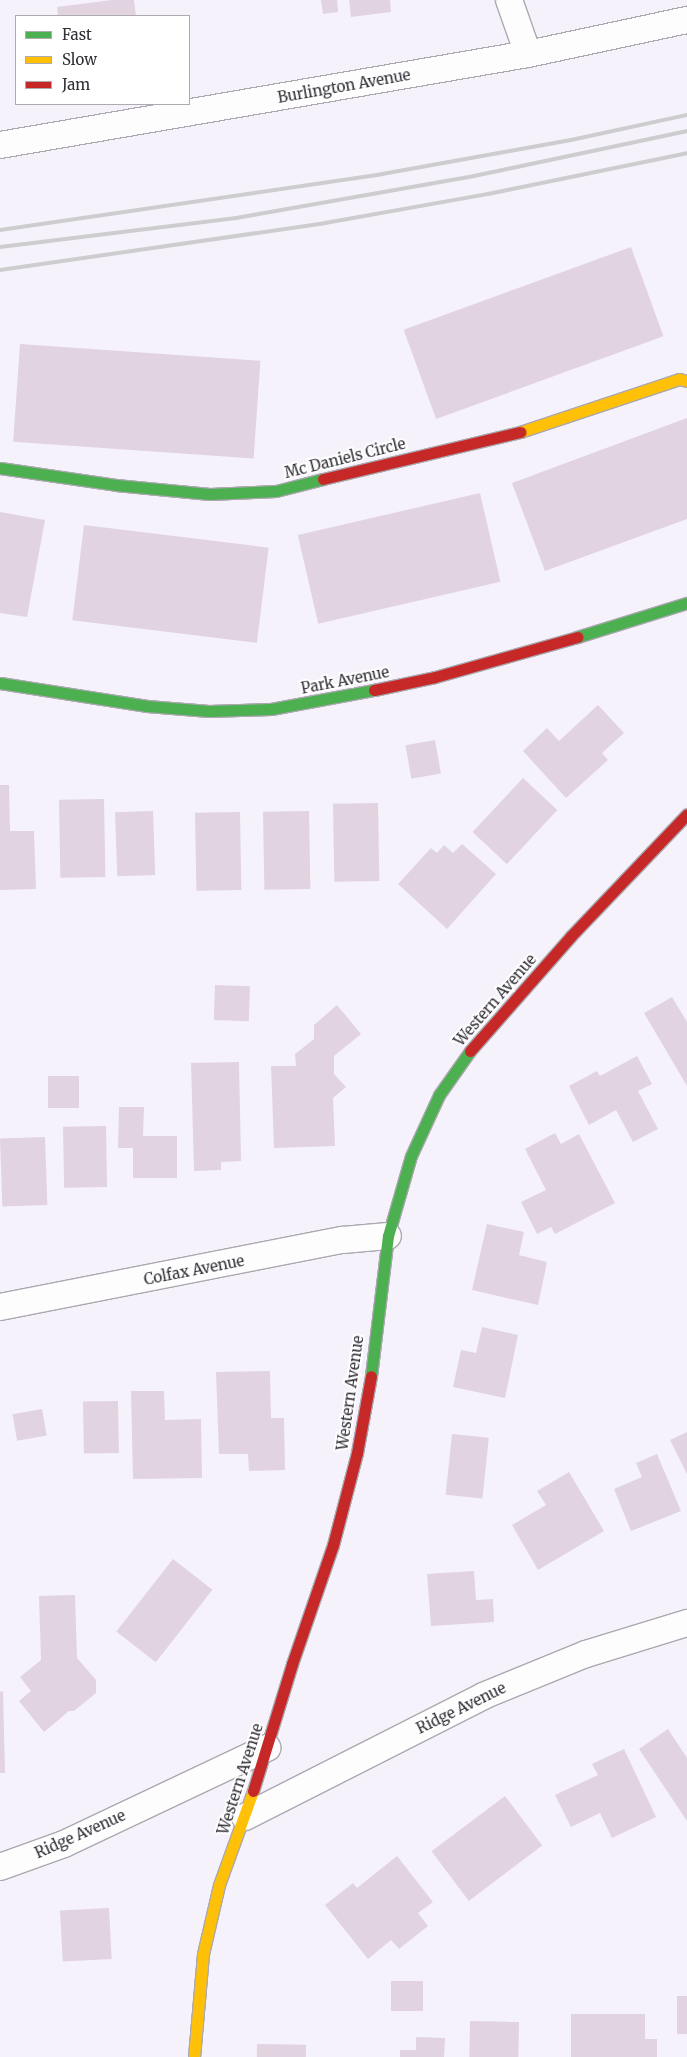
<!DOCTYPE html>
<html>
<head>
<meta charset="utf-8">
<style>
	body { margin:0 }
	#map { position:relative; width:687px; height:2057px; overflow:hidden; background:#f6f2fb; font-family:Merriweather,serif }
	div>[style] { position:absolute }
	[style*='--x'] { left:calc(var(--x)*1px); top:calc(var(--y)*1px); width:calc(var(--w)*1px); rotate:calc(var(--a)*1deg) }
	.building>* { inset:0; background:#e2d3e0; transform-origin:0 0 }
	.roads { filter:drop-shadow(1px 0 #aba8b0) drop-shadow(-1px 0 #aba8b0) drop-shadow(0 1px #aba8b0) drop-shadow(0 -1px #aba8b0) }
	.street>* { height:26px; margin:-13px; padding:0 13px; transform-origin:13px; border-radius:13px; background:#fefdfe }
	.fast>* { height:11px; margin:-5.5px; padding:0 5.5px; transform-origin:5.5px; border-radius:5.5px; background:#4caf50 }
	.slow>* { height:11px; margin:-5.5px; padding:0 5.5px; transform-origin:5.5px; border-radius:5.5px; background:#ffc107 }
	.jam>* { height:11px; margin:-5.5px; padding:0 5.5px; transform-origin:5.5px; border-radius:5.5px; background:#c62828 }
	.rail>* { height:4px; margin:-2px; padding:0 2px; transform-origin:2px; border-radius:2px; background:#cdcdcf }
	span { translate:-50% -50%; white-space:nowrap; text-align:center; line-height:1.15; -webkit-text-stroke:4px #fff; paint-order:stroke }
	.street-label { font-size:15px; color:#312e36 }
	.legend { position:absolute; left:15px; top:15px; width:175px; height:90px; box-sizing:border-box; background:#fff; border:1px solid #adabaf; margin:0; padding:6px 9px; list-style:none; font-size:15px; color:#312e36 }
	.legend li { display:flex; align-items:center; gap:10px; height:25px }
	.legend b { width:25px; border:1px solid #adabaf }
</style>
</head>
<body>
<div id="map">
	<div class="building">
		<i style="clip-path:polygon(112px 0,134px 0,136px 16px,58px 16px,57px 7px)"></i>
		<i style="clip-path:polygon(321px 0,337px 0,338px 12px,323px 14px)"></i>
		<i style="clip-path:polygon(349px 0,390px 0,391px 12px,351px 17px)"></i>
		<i style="left:631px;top:247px;width:95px;height:242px;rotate:70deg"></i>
		<i style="left:20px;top:344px;width:241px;height:98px;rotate:4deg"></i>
		<i style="clip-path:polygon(687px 418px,687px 519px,545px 571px,512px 483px)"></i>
		<i style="left:480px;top:493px;width:91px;height:187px;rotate:77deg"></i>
		<i style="clip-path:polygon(0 512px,45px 520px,27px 617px,0 613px)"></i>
		<i style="left:84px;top:525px;width:186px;height:96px;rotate:7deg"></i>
		<i style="clip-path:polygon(598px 705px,624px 733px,602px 753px,608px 760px,566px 798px,523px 751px,547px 728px,559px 741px)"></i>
		<i style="left:435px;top:740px;width:34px;height:30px;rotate:80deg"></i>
		<i style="left:523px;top:778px;width:47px;height:74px;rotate:43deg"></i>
		<i style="clip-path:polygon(0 785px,9px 785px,10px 831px,34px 831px,36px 889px,0 890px)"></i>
		<i style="left:104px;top:799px;width:78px;height:45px;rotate:89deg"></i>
		<i style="left:378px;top:803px;width:78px;height:45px;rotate:89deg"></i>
		<i style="left:153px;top:811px;width:64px;height:38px;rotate:88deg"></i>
		<i style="left:309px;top:811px;width:78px;height:46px;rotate:89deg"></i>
		<i style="left:240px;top:812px;width:78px;height:45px;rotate:89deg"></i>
		<i style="clip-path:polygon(462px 844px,496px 874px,447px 929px,398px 884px,431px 848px,437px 853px,444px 845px,453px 853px)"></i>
		<i style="left:215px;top:985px;width:35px;height:35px;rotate:2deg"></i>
		<i style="clip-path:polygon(672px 997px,687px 1022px,687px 1086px,644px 1013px)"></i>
		<i style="clip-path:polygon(337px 1005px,361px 1034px,334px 1056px,334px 1074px,346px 1087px,333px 1098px,335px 1146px,274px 1148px,271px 1066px,296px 1066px,295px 1054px,314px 1039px,314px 1025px)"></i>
		<i style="clip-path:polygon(637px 1056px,652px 1084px,638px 1091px,658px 1129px,633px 1142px,616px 1110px,589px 1125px,569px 1086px,597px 1071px,600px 1076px)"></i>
		<i style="clip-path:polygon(239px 1062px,241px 1161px,221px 1162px,221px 1170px,194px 1171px,191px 1063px)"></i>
		<i style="left:79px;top:1076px;width:32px;height:31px;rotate:90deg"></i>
		<i style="clip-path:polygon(119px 1107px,144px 1107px,143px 1136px,177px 1136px,177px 1178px,133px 1178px,133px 1148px,118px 1148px)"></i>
		<i style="left:106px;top:1126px;width:61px;height:43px;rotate:89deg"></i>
		<i style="clip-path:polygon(555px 1133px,561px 1144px,579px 1134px,615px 1203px,555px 1234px,551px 1227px,537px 1234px,521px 1202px,546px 1190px,525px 1149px)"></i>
		<i style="left:45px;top:1137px;width:68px;height:45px;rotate:88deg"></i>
		<i style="clip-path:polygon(487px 1224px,524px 1232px,519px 1255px,547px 1262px,538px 1305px,472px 1290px)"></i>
		<i style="clip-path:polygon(482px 1327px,518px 1335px,505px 1398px,453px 1387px,461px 1350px,476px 1353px)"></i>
		<i style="clip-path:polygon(270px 1371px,271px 1418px,284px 1418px,285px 1470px,249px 1471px,248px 1454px,219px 1454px,216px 1372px)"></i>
		<i style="clip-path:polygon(131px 1391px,164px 1391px,165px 1420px,201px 1419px,202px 1478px,133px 1479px)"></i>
		<i style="left:118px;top:1401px;width:52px;height:35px;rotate:89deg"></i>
		<i style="left:42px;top:1409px;width:27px;height:30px;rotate:80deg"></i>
		<i style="clip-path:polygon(687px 1432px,687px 1474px,670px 1440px)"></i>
		<i style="left:452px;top:1434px;width:37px;height:61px;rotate:6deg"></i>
		<i style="clip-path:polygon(657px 1454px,681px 1511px,631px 1531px,614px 1489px,642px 1477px,636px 1463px)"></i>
		<i style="clip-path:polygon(569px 1472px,604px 1531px,538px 1570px,512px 1525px,546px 1505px,537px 1491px)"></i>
		<i style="left:173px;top:1559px;width:50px;height:92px;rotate:38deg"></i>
		<i style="clip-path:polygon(474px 1571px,476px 1600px,493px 1599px,494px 1622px,431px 1626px,427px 1574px)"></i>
		<i style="clip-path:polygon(75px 1595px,77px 1658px,96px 1680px,96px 1693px,74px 1711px,69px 1711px,44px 1732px,19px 1701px,31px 1691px,20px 1677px,41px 1660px,39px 1596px)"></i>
		<i style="clip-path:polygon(3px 1691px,5px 1773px,0 1773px,0 1692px)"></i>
		<i style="clip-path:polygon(668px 1729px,687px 1758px,687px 1821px,639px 1749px)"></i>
		<i style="clip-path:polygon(624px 1749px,656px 1817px,612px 1838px,600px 1813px,571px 1827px,555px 1795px,598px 1775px,592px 1764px)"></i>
		<i style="left:505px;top:1796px;width:62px;height:92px;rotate:53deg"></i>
		<i style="clip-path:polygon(397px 1856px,433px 1902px,418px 1913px,428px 1926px,399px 1949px,391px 1940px,368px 1959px,325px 1905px,353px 1883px,357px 1888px)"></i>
		<i style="left:109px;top:1908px;width:51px;height:49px;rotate:87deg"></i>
		<i style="left:391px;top:1981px;width:32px;height:30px"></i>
		<i style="left:677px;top:1996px;width:10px;height:38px"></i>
		<i style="clip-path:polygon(571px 2014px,645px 2014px,645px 2039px,657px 2039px,657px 2057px,571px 2057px)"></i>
		<i style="left:470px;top:2021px;width:49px;height:36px;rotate:1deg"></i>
		<i style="clip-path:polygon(416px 2037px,445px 2038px,444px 2057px,400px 2057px,400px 2050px,416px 2050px)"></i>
		<i style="left:257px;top:2044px;width:49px;height:13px;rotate:1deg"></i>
	</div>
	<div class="roads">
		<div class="street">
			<i style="--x:509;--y:0;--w:57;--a:70.6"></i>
			<i style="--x:0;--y:145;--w:536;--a:-9.78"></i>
			<i style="--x:528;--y:54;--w:163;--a:-12.1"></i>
			<i style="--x:0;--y:1307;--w:349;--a:-11.1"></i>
			<i style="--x:343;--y:1240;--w:45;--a:-5.1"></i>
			<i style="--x:245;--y:1817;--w:267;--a:-26.9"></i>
			<i style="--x:483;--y:1696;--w:111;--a:-22.2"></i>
			<i style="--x:586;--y:1654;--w:106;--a:-17.1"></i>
			<i style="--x:0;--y:1867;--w:68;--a:-19.8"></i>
			<i style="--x:64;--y:1844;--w:225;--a:-25.3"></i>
		</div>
		<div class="fast">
			<i style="--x:0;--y:468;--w:117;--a:8.3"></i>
			<i style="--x:116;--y:485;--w:94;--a:5.5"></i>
			<i style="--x:210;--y:494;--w:66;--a:-2.6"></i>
			<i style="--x:276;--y:491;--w:49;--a:-14.3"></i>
			<i style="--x:577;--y:637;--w:115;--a:-17.2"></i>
			<i style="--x:0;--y:683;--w:149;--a:8.9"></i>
			<i style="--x:147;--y:706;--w:62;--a:4.6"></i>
			<i style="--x:209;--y:711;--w:62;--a:-1.8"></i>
			<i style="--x:271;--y:709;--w:105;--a:-10.5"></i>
			<i style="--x:371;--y:1376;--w:141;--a:-83.1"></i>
			<i style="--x:388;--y:1236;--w:83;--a:-74"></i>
			<i style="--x:411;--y:1156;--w:67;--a:-65.3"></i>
			<i style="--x:439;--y:1095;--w:54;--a:-54.8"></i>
		</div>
		<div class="slow">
			<i style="--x:520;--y:432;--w:168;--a:-18.4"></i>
			<i style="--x:679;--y:379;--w:8;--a:14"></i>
			<i style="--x:194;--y:2057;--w:103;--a:-85"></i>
			<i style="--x:203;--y:1954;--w:71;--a:-76.9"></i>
			<i style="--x:219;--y:1885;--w:100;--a:-70.1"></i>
		</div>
		<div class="jam">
			<i style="--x:323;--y:479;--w:203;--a:-13.4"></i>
			<i style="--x:374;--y:690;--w:62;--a:-12"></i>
			<i style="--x:435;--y:677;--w:148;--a:-15.7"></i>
			<i style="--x:470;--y:1051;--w:153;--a:-48.7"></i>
			<i style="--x:571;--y:936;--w:168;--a:-46.4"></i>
			<i style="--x:253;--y:1791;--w:133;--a:-72.9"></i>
			<i style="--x:292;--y:1664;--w:126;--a:-71"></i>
			<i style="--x:333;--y:1545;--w:95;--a:-75.4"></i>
			<i style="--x:357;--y:1453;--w:78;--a:-79.7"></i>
		</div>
	</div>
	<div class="rail">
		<i style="--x:0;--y:230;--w:386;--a:-8.3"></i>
		<i style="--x:382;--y:174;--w:192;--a:-10.2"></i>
		<i style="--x:571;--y:140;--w:119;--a:-12.2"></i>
		<i style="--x:0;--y:247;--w:238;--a:-7"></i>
		<i style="--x:236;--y:218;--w:242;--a:-10"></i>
		<i style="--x:474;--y:176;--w:218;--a:-11.9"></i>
		<i style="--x:0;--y:270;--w:328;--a:-8.2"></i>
		<i style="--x:325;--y:223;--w:166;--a:-10.1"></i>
		<i style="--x:488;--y:194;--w:203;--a:-11.6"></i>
	</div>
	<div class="street-label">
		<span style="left:344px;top:86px;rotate:-10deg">Burlington Avenue</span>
		<span style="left:345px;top:458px;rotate:-14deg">Mc Daniels Circle</span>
		<span style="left:345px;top:680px;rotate:-11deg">Park Avenue</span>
		<span style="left:495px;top:1000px;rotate:-49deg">Western Avenue</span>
		<span style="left:194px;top:1270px;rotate:-11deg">Colfax Avenue</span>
		<span style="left:350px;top:1393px;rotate:-82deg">Western Avenue</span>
		<span style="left:461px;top:1708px;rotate:-26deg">Ridge Avenue</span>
		<span style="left:240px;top:1779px;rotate:-72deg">Western Avenue</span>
		<span style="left:80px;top:1834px;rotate:-24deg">Ridge Avenue</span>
	</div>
	<ul class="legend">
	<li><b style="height:6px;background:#4caf50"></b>Fast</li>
	<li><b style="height:6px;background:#ffc107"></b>Slow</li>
	<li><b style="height:6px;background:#c62828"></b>Jam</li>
	</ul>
</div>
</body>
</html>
